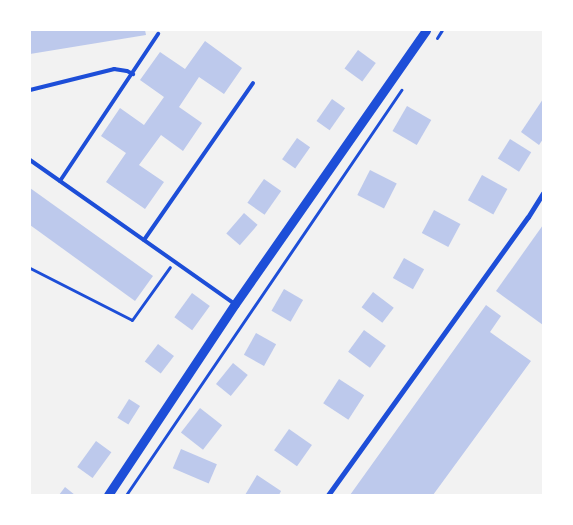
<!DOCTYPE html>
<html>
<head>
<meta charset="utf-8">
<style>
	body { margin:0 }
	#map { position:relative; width:573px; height:525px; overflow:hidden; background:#f2f2f2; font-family:"Crimson Pro",serif }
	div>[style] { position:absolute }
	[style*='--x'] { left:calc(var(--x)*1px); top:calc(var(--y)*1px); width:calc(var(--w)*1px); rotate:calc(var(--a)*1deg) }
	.building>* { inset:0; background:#bdc9ec; transform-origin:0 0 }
	.path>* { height:3px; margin:-1.5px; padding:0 1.5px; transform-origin:1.5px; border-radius:1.5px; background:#1d4ed8 }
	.service>* { height:4px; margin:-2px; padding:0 2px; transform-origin:2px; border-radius:2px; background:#1d4ed8 }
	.minor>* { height:5px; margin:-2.5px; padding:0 2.5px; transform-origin:2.5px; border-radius:2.5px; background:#1d4ed8 }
	.tertiary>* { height:9px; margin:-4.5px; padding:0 4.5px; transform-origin:4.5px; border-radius:4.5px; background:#1d4ed8 }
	span { translate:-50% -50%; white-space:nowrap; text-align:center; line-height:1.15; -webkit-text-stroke:4px #fff; paint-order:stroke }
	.frame { position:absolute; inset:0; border:31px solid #fff; pointer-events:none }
</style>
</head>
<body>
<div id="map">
	<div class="building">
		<i style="clip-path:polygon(30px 30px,145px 30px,146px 35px,30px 54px)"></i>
		<i style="clip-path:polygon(205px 41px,242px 68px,224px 94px,199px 77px,179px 107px,202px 123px,183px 151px,161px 135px,139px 165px,164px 182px,145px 209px,106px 182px,126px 153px,101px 136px,120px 108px,144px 125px,164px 97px,140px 80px,160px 52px,185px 69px)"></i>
		<i style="left:358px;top:50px;width:22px;height:23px;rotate:36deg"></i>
		<i style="left:332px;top:99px;width:16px;height:27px;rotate:35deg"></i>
		<i style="clip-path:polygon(543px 99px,543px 139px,539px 145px,521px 132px)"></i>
		<i style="left:407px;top:106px;width:28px;height:29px;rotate:30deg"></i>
		<i style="left:297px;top:138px;width:16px;height:26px;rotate:35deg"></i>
		<i style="left:510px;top:139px;width:25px;height:23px;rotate:32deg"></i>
		<i style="left:370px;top:170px;width:30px;height:28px;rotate:27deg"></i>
		<i style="left:482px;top:175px;width:29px;height:29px;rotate:29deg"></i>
		<i style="left:264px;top:179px;width:21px;height:29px;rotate:35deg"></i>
		<i style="clip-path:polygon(30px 188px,153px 276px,135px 301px,30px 225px)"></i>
		<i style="left:434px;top:210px;width:30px;height:26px;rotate:28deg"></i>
		<i style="left:244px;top:213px;width:18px;height:27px;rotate:41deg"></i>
		<i style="clip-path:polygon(543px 225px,543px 325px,496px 291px)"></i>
		<i style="left:404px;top:258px;width:23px;height:23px;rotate:29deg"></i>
		<i style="left:284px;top:289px;width:22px;height:25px;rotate:30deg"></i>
		<i style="left:373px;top:292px;width:26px;height:19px;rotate:37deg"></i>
		<i style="left:192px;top:293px;width:22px;height:30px;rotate:36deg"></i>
		<i style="clip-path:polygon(486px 305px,501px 316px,490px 332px,531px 361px,433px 495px,350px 495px)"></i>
		<i style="left:364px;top:330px;width:27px;height:27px;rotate:36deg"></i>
		<i style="left:256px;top:333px;width:23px;height:25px;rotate:29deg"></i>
		<i style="left:158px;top:344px;width:20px;height:22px;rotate:37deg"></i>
		<i style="left:233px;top:363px;width:19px;height:27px;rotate:39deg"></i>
		<i style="left:339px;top:379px;width:30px;height:29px;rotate:33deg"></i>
		<i style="left:129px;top:399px;width:13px;height:22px;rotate:32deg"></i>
		<i style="left:200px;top:408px;width:28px;height:31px;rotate:38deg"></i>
		<i style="left:289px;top:429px;width:28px;height:26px;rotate:35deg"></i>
		<i style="left:96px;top:441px;width:19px;height:32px;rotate:36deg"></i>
		<i style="left:181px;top:449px;width:39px;height:21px;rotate:23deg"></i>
		<i style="clip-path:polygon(257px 475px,281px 491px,279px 495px,245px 495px)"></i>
		<i style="clip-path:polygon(65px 487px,75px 495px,59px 495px)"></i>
	</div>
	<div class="path">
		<i style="--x:437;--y:38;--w:9;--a:-58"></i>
		<i style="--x:30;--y:268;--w:114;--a:27"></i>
		<i style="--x:132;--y:320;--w:65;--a:-54.4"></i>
		<i style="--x:126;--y:495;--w:490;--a:-55.8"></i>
	</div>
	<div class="service">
		<i style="--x:30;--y:90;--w:87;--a:-14"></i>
		<i style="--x:114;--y:69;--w:13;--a:9"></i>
		<i style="--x:127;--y:71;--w:7;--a:27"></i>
		<i style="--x:30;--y:160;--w:251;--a:35.1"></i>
		<i style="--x:60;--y:181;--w:177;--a:-56.3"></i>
		<i style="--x:144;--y:240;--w:191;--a:-55.2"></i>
	</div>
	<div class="minor">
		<i style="--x:328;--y:495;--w:342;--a:-54.3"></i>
		<i style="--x:528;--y:217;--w:28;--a:-58"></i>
	</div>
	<div class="tertiary">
		<i style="--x:108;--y:495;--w:229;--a:-56.4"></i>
		<i style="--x:235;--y:304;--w:334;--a:-55.1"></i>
	</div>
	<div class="frame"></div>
</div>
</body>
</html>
